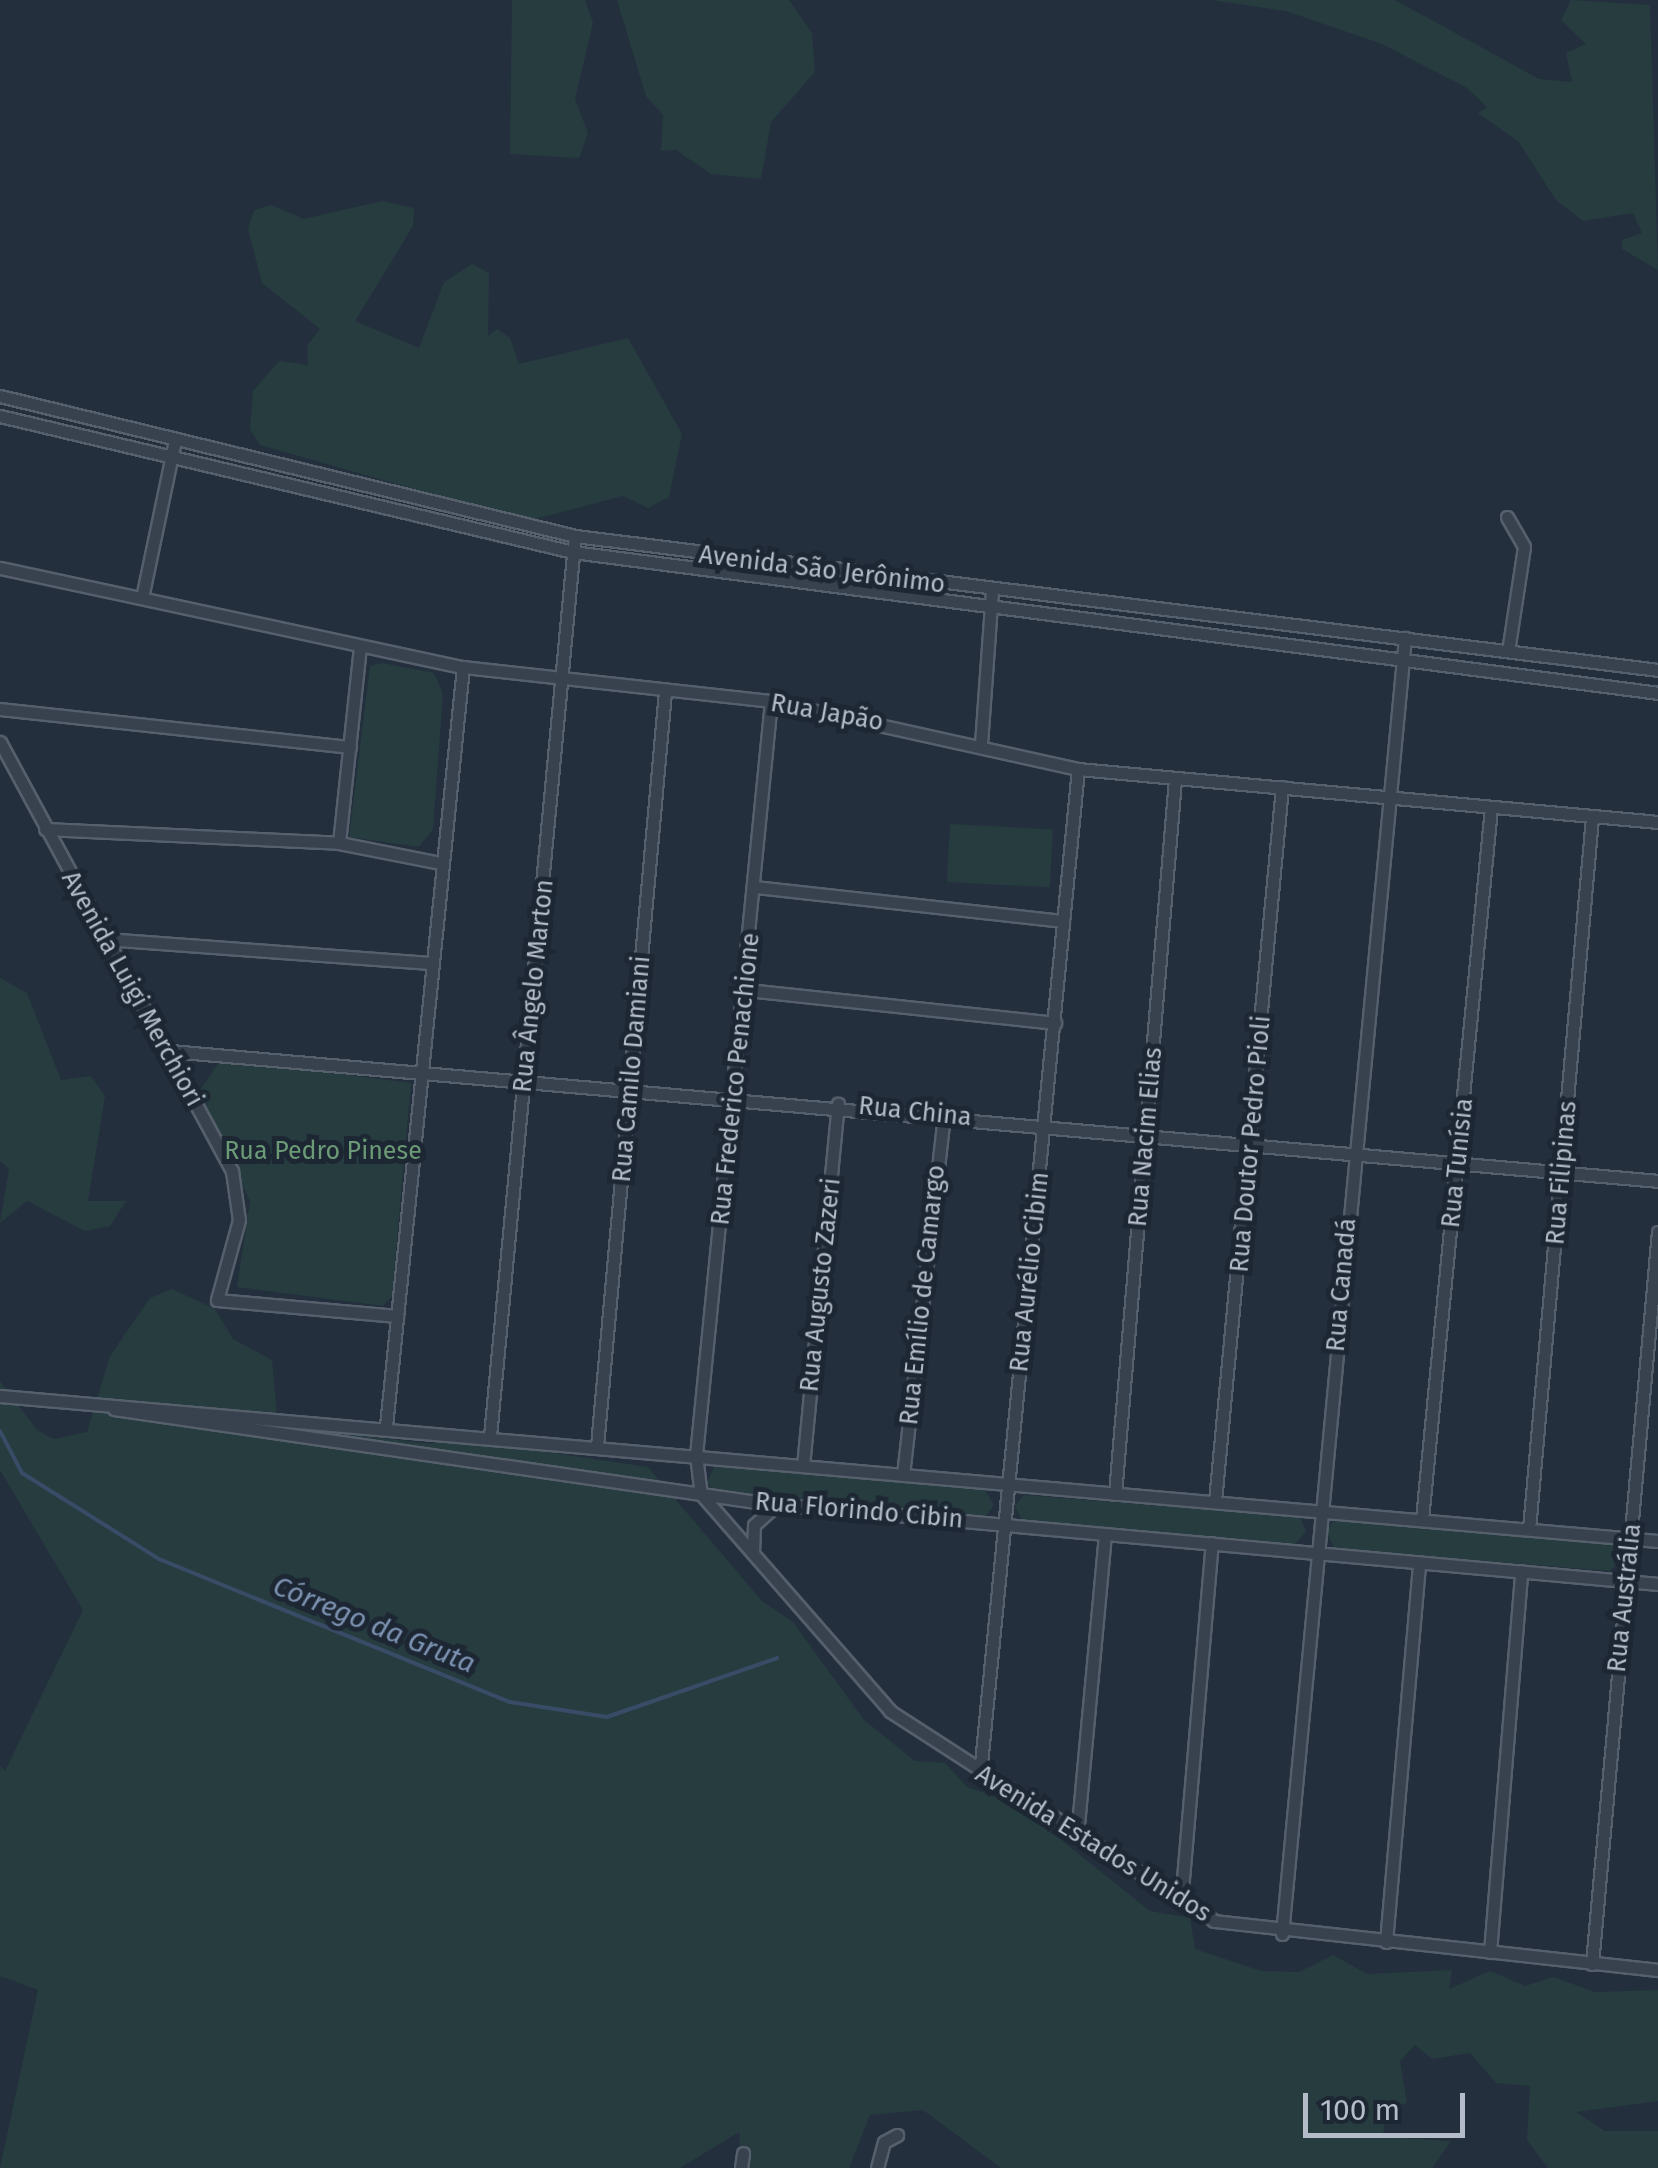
<!DOCTYPE html>
<html>
<head>
<meta charset="utf-8">
<style>
	body { margin:0 }
	#map { position:relative; width:1658px; height:2168px; overflow:hidden; background:#242f3e; font-family:"Fira Sans",sans-serif }
	div>[style] { position:absolute }
	[style*='--x'] { left:calc(var(--x)*1px); top:calc(var(--y)*1px); width:calc(var(--w)*1px); rotate:calc(var(--a)*1deg) }
	.green>* { inset:0; background:#263c3f; transform-origin:0 0 }
	.stream>* { height:4px; margin:-2px; padding:0 2px; transform-origin:2px; border-radius:2px; background:#394c67 }
	.roads { filter:drop-shadow(2px 0 #565f6c) drop-shadow(-2px 0 #565f6c) drop-shadow(0 2px #565f6c) drop-shadow(0 -2px #565f6c) }
	.minor>* { height:11px; margin:-5.5px; padding:0 5.5px; transform-origin:5.5px; border-radius:5.5px; background:#38414e }
	span { translate:-50% -50%; white-space:nowrap; text-align:center; line-height:1.15; -webkit-text-stroke:10px #1d2633; paint-order:stroke }
	.street-label { font-size:25px; color:#b4bcc9 }
	.park-label { font-size:25px; color:#6b9a76 }
	.water-label { font-size:28px; color:#7c92b1; font-style:italic }
	.scale { position:absolute; left:1303px; top:2093px; width:162px; height:45px; box-sizing:border-box; border:5px solid #b4bcc9; border-top:0; padding-left:12px; font-size:30px; line-height:35px; white-space:nowrap; color:#b4bcc9; -webkit-text-stroke:8px #1d2633; paint-order:stroke }
</style>
</head>
<body>
<div id="map">
	<div class="green">
		<i style="clip-path:polygon(512px 0,585px 0,593px 23px,575px 99px,588px 133px,579px 158px,510px 154px)"></i>
		<i style="clip-path:polygon(617px 0,789px 0,812px 33px,815px 72px,771px 122px,761px 179px,711px 174px,676px 150px,661px 151px,663px 115px,646px 96px)"></i>
		<i style="clip-path:polygon(1211px 0,1395px 0,1539px 79px,1572px 82px,1566px 53px,1586px 44px,1561px 20px,1571px 0,1650px 5px,1658px 270px,1622px 249px,1622px 240px,1642px 233px,1633px 213px,1583px 221px,1556px 200px,1518px 141px,1478px 113px,1487px 107px,1467px 88px,1382px 44px,1286px 11px)"></i>
		<i style="clip-path:polygon(382px 201px,414px 208px,413px 226px,355px 321px,419px 348px,444px 282px,472px 264px,489px 273px,488px 336px,497px 329px,510px 338px,519px 364px,628px 338px,682px 434px,669px 497px,648px 508px,623px 496px,527px 521px,260px 445px,250px 429px,253px 391px,279px 361px,308px 365px,307px 346px,320px 329px,262px 283px,248px 229px,254px 210px,271px 205px,304px 219px)"></i>
		<i style="clip-path:polygon(382px 663px,434px 673px,443px 694px,433px 829px,419px 847px,349px 837px,370px 666px)"></i>
		<i style="left:950px;top:824px;width:103px;height:58px;rotate:3deg"></i>
		<i style="clip-path:polygon(0 978px,27px 993px,61px 1080px,91px 1076px,105px 1096px,88px 1201px,126px 1201px,110px 1226px,85px 1231px,27px 1201px,0 1223px,9px 1169px,0 1161px)"></i>
		<i style="clip-path:polygon(221px 1059px,411px 1083px,392px 1296px,383px 1306px,237px 1287px,250px 1201px,199px 1092px)"></i>
		<i style="clip-path:polygon(172px 1289px,215px 1309px,233px 1339px,272px 1360px,277px 1414px,291px 1428px,432px 1444px,445px 1437px,648px 1467px,762px 1601px,793px 1622px,864px 1720px,915px 1761px,945px 1763px,967px 1787px,1016px 1804px,1150px 1911px,1190px 1918px,1195px 1949px,1261px 1971px,1299px 1972px,1333px 1955px,1367px 1974px,1452px 1970px,1449px 1989px,1490px 1971px,1525px 1986px,1553px 1977px,1595px 1992px,1658px 1990px,1658px 2101px,1576px 2112px,1605px 2131px,1658px 2131px,1658px 2168px,1548px 2168px,1527px 2140px,1530px 2086px,1496px 2083px,1470px 2053px,1432px 2059px,1415px 2045px,1400px 2061px,1407px 2103px,1386px 2108px,1383px 2137px,1451px 2141px,1432px 2168px,1001px 2168px,923px 2110px,870px 2115px,849px 2168px,741px 2168px,739px 2132px,680px 2168px,0 2168px,38px 1990px,0 1976px,0 1765px,5px 1771px,83px 1610px,0 1470px,0 1381px,37px 1430px,54px 1439px,87px 1432px,110px 1356px,150px 1298px)"></i>
		<i style="clip-path:polygon(715px 1465px,984px 1488px,994px 1505px,985px 1517px,717px 1495px,707px 1483px)"></i>
		<i style="clip-path:polygon(1024px 1495px,1300px 1517px,1306px 1531px,1293px 1547px,1023px 1522px,1015px 1506px)"></i>
		<i style="clip-path:polygon(1334px 1520px,1614px 1544px,1620px 1561px,1610px 1571px,1335px 1549px,1326px 1532px)"></i>
	</div>
	<div class="stream">
		<i style="--x:0;--y:1431;--w:47;--a:62.4"></i>
		<i style="--x:22;--y:1473;--w:162;--a:32.1"></i>
		<i style="--x:159;--y:1559;--w:379;--a:22.2"></i>
		<i style="--x:510;--y:1702;--w:98;--a:8.8"></i>
		<i style="--x:607;--y:1717;--w:180;--a:-19.1"></i>
	</div>
	<div class="roads">
		<div class="minor">
			<i style="--x:0;--y:396;--w:592;--a:13.68"></i>
			<i style="--x:575;--y:536;--w:1091;--a:7.05"></i>
			<i style="--x:0;--y:416;--w:589;--a:13.35"></i>
			<i style="--x:573;--y:552;--w:1094;--a:7.4"></i>
			<i style="--x:1507;--y:517;--w:34;--a:60"></i>
			<i style="--x:1524;--y:547;--w:105;--a:98.7"></i>
			<i style="--x:0;--y:568;--w:473;--a:12.1"></i>
			<i style="--x:463;--y:667;--w:310;--a:6.3"></i>
			<i style="--x:771;--y:701;--w:314;--a:12.5"></i>
			<i style="--x:1078;--y:769;--w:582;--a:5.22"></i>
			<i style="--x:142;--y:598;--w:161;--a:-78.2"></i>
			<i style="--x:771;--y:701;--w:758;--a:95.68"></i>
			<i style="--x:696;--y:1455;--w:39;--a:83"></i>
			<i style="--x:701;--y:1494;--w:288;--a:48.9"></i>
			<i style="--x:890;--y:1711;--w:386;--a:32.9"></i>
			<i style="--x:1214;--y:1921;--w:447;--a:6.3"></i>
			<i style="--x:0;--y:709;--w:352;--a:6.2"></i>
			<i style="--x:0;--y:742;--w:488;--a:61.6"></i>
			<i style="--x:232;--y:1171;--w:49;--a:81.9"></i>
			<i style="--x:239;--y:1220;--w:83;--a:105.4"></i>
			<i style="--x:217;--y:1300;--w:181;--a:5.1"></i>
			<i style="--x:981;--y:744;--w:154;--a:-85.9"></i>
			<i style="--x:45;--y:829;--w:294;--a:2.7"></i>
			<i style="--x:339;--y:843;--w:104;--a:11.1"></i>
			<i style="--x:339;--y:843;--w:198;--a:-83.9"></i>
			<i style="--x:755;--y:887;--w:310;--a:6.3"></i>
			<i style="--x:104;--y:939;--w:325;--a:4.2"></i>
			<i style="--x:748;--y:990;--w:309;--a:6.1"></i>
			<i style="--x:170;--y:1051;--w:1494;--a:4.99"></i>
			<i style="--x:0;--y:1396;--w:1664;--a:5"></i>
			<i style="--x:114;--y:1409;--w:656;--a:8.24"></i>
			<i style="--x:763;--y:1503;--w:899;--a:5.17"></i>
			<i style="--x:386;--y:1426;--w:763;--a:-84.21"></i>
			<i style="--x:490;--y:1436;--w:896;--a:-84.62"></i>
			<i style="--x:597;--y:1446;--w:757;--a:-84.85"></i>
			<i style="--x:803;--y:1466;--w:364;--a:-84.5"></i>
			<i style="--x:903;--y:1475;--w:361;--a:-83.5"></i>
			<i style="--x:1115;--y:1494;--w:717;--a:-85.2"></i>
			<i style="--x:1215;--y:1501;--w:717;--a:-84.64"></i>
			<i style="--x:1422;--y:1519;--w:715;--a:-84.46"></i>
			<i style="--x:1529;--y:1529;--w:715;--a:-84.94"></i>
			<i style="--x:753;--y:1553;--w:28;--a:-88"></i>
			<i style="--x:754;--y:1525;--w:31;--a:-42"></i>
			<i style="--x:980;--y:1774;--w:1010;--a:-84.43"></i>
			<i style="--x:1077;--y:1836;--w:303;--a:-84.7"></i>
			<i style="--x:1181;--y:1902;--w:360;--a:-85.1"></i>
			<i style="--x:1282;--y:1934;--w:1302;--a:-84.58"></i>
			<i style="--x:1386;--y:1942;--w:381;--a:-85"></i>
			<i style="--x:1490;--y:1952;--w:382;--a:-85.3"></i>
			<i style="--x:1592;--y:1964;--w:735;--a:-84.85"></i>
			<i style="--x:741;--y:2168;--w:15;--a:-82"></i>
			<i style="--x:877;--y:2168;--w:27;--a:-75"></i>
			<i style="--x:884;--y:2142;--w:15;--a:-28"></i>
		</div>
	</div>
	<div class="street-label">
		<span style="left:822px;top:570px;rotate:7deg">Avenida São Jerônimo</span>
		<span style="left:827px;top:713px;rotate:10deg">Rua Japão</span>
		<span style="left:534px;top:986px;rotate:-84deg">Rua Ângelo Marton</span>
		<span style="left:132px;top:989px;rotate:61deg">Avenida Luigi Merchiori</span>
		<span style="left:632px;top:1069px;rotate:-85deg">Rua Camilo Damiani</span>
		<span style="left:736px;top:1079px;rotate:-84deg">Rua Frederico Penachione</span>
		<span style="left:915px;top:1112px;rotate:6deg">Rua China</span>
		<span style="left:1146px;top:1137px;rotate:-85deg">Rua Nacim Elias</span>
		<span style="left:1251px;top:1144px;rotate:-85deg">Rua Doutor Pedro Pioli</span>
		<span style="left:1458px;top:1163px;rotate:-84deg">Rua Tunísia</span>
		<span style="left:1562px;top:1173px;rotate:-85deg">Rua Filipinas</span>
		<span style="left:1030px;top:1272px;rotate:-84deg">Rua Aurélio Cibim</span>
		<span style="left:821px;top:1285px;rotate:-84deg">Rua Augusto Zazeri</span>
		<span style="left:1342px;top:1285px;rotate:-85deg">Rua Canadá</span>
		<span style="left:923px;top:1295px;rotate:-84deg">Rua Emílio de Camargo</span>
		<span style="left:859px;top:1511px;rotate:5deg">Rua Florindo Cibin</span>
		<span style="left:1625px;top:1598px;rotate:-84deg">Rua Austrália</span>
		<span style="left:1093px;top:1844px;rotate:32deg">Avenida Estados Unidos</span>
	</div>
	<div class="park-label">
		<span style="left:323px;top:1151px">Rua Pedro Pinese</span>
	</div>
	<div class="water-label">
		<span style="left:374px;top:1625px;rotate:22deg">Córrego da Gruta</span>
	</div>
	<div class="scale">100 m</div>
</div>
</body>
</html>
